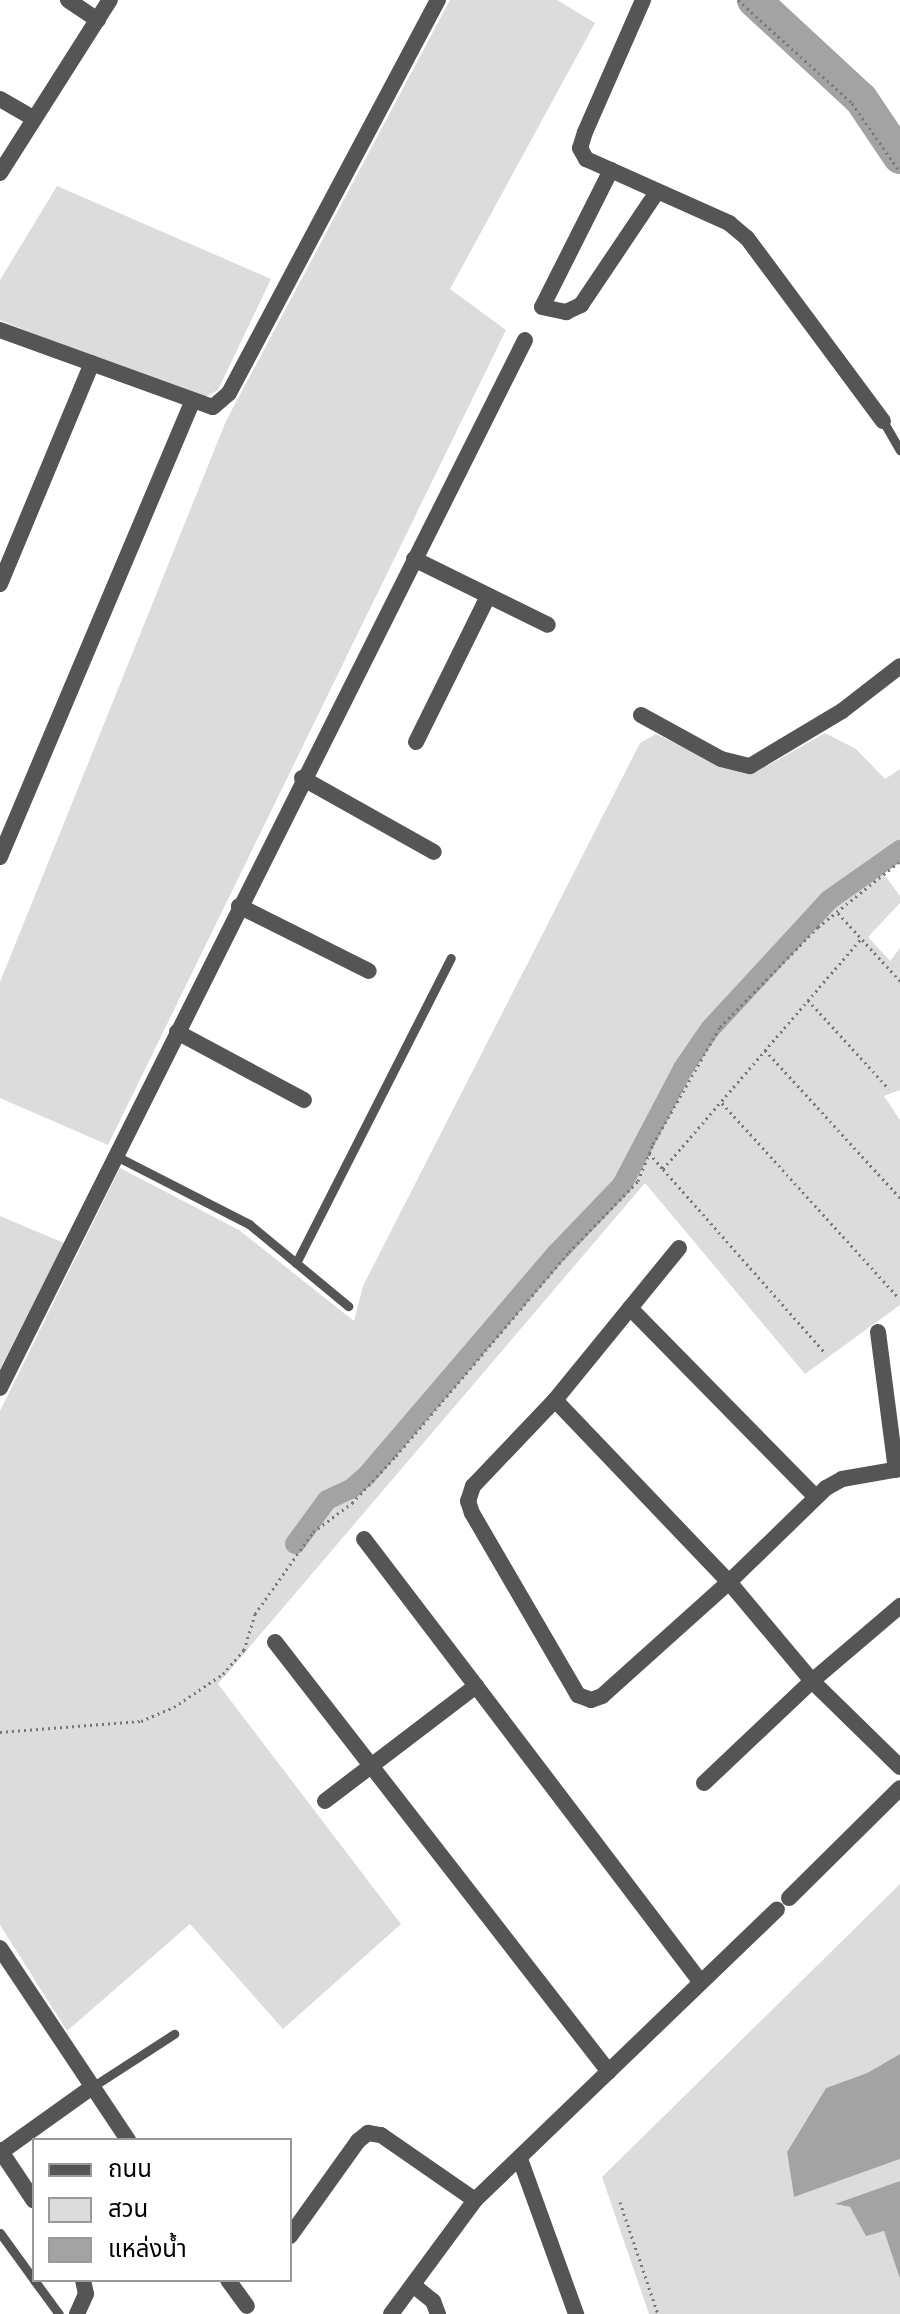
<!DOCTYPE html>
<html>
<head>
<meta charset="utf-8">
<style>
	body { margin:0 }
	#map { position:relative; width:900px; height:2314px; overflow:hidden; background:#fff; font-family:Inter,"Noto Sans Thai",sans-serif }
	div>[style] { position:absolute }
	[style*='--x'] { left:calc(var(--x)*1px); top:calc(var(--y)*1px); width:calc(var(--w)*1px); rotate:calc(var(--a)*1deg) }
	.green>* { inset:0; background:#dcdcdc }
	.water>* { inset:0; background:#a3a3a3 }
	.canal>* { height:20px; margin:-10px; padding:0 10px; transform-origin:10px; border-radius:10px; background:#a3a3a3 }
	.river>* { height:34px; margin:-17px; padding:0 17px; transform-origin:17px; border-radius:17px; background:#a3a3a3 }
	.path>* { height:3px; margin-top:-1.5px; transform-origin:0; background:repeating-linear-gradient(90deg,#777 0 2px,transparent 0 6px) }
	.lane>* { height:9px; margin:-4.5px; padding:0 4.5px; transform-origin:4.5px; border-radius:4.5px; background:#555 }
	.street>* { height:16px; margin:-8px; padding:0 8px; transform-origin:8px; border-radius:8px; background:#555 }
	span { translate:-50% -50%; white-space:nowrap; text-align:center; line-height:1.15; -webkit-text-stroke:8px #fff; paint-order:stroke }
	.legend { position:absolute; left:32px; top:2138px; width:260px; height:144px; box-sizing:border-box; background:#fff; border:2px solid #999; margin:0; padding:10px 14px; list-style:none; font-size:24px; color:#000 }
	.legend li { display:flex; align-items:center; gap:16px; height:40px }
	.legend b { width:40px; border:2px solid #999 }
</style>
</head>
<body>
<div id="map">
	<div class="green">
		<i style="clip-path:polygon(450px 0,557px 0,595px 23px,450px 289px,506px 330px,108px 1145px,0 1098px,0 982px,226px 421px)"></i>
		<i style="clip-path:polygon(57px 186px,271px 279px,218px 390px,203px 398px,193px 398px,0 320px,0 280px)"></i>
		<i style="clip-path:polygon(825px 733px,856px 749px,885px 779px,900px 769px,900px 854px,880px 869px,900px 896px,900px 903px,868px 937px,890px 961px,900px 948px,900px 1090px,884px 1096px,900px 1120px,900px 1305px,805px 1374px,645px 1183px,218px 1684px,401px 1924px,283px 2029px,190px 1924px,67px 2031px,0 1925px,0 1411px,120px 1168px,239px 1230px,354px 1321px,363px 1286px,640px 743px,656px 734px,719px 764px,750px 769px,769px 765px)"></i>
		<i style="clip-path:polygon(0 1216px,64px 1243px,0 1369px)"></i>
		<i style="clip-path:polygon(900px 1884px,900px 2054px,867px 2073px,826px 2088px,787px 2152px,794px 2197px,900px 2159px,900px 2181px,838px 2205px,850px 2207px,866px 2235px,884px 2231px,900px 2279px,900px 2314px,649px 2314px,602px 2177px)"></i>
	</div>
	<div class="water">
		<i style="clip-path:polygon(900px 2054px,900px 2159px,794px 2197px,787px 2152px,826px 2088px,867px 2073px)"></i>
		<i style="clip-path:polygon(900px 2181px,900px 2279px,884px 2231px,866px 2236px,850px 2207px,835px 2204px)"></i>
	</div>
	<div class="canal">
		<i style="--x:295;--y:1544;--w:54;--a:-54"></i>
		<i style="--x:327;--y:1500;--w:26;--a:-25"></i>
		<i style="--x:351;--y:1489;--w:21;--a:-41"></i>
		<i style="--x:367;--y:1475;--w:291;--a:-49.5"></i>
		<i style="--x:556;--y:1254;--w:95;--a:-46.3"></i>
		<i style="--x:622;--y:1185;--w:133;--a:-62.3"></i>
		<i style="--x:684;--y:1067;--w:46;--a:-55.6"></i>
		<i style="--x:710;--y:1029;--w:176;--a:-47.3"></i>
		<i style="--x:829;--y:900;--w:87;--a:-35.2"></i>
	</div>
	<div class="river">
		<i style="--x:754;--y:0;--w:146;--a:42.8"></i>
		<i style="--x:861;--y:99;--w:70;--a:56.1"></i>
	</div>
	<div class="path">
		<i style="--x:738;--y:0;--w:154;--a:42.1"></i>
		<i style="--x:852;--y:103;--w:84;--a:55.2"></i>
		<i style="--x:838;--y:913;--w:92;--a:47.6"></i>
		<i style="--x:808;--y:1000;--w:120;--a:47.7"></i>
		<i style="--x:765;--y:1050;--w:200;--a:47.6"></i>
		<i style="--x:722;--y:1103;--w:261;--a:47.8"></i>
		<i style="--x:649;--y:1153;--w:21;--a:49"></i>
		<i style="--x:663;--y:1169;--w:303;--a:-49.3"></i>
		<i style="--x:663;--y:1169;--w:245;--a:48.6"></i>
		<i style="--x:0;--y:1732;--w:141;--a:-4.5"></i>
		<i style="--x:141;--y:1721;--w:36;--a:-23"></i>
		<i style="--x:174;--y:1707;--w:59;--a:-34"></i>
		<i style="--x:223;--y:1674;--w:32;--a:-49"></i>
		<i style="--x:244;--y:1650;--w:38;--a:-73"></i>
		<i style="--x:255;--y:1614;--w:100;--a:-54.7"></i>
		<i style="--x:313;--y:1532;--w:49;--a:-36.6"></i>
		<i style="--x:352;--y:1503;--w:64;--a:-46.9"></i>
		<i style="--x:396;--y:1456;--w:267;--a:-49.7"></i>
		<i style="--x:569;--y:1252;--w:99;--a:-45.8"></i>
		<i style="--x:638;--y:1181;--w:40;--a:-68"></i>
		<i style="--x:653;--y:1144;--w:135;--a:-60.2"></i>
		<i style="--x:720;--y:1027;--w:140;--a:-45.6"></i>
		<i style="--x:818;--y:927;--w:105;--a:-38.8"></i>
		<i style="--x:620;--y:2202;--w:118;--a:71.3"></i>
	</div>
	<div class="lane">
		<i style="--x:883;--y:421;--w:34;--a:60"></i>
		<i style="--x:116;--y:1156;--w:149;--a:27.1"></i>
		<i style="--x:249;--y:1224;--w:129;--a:39.6"></i>
		<i style="--x:296;--y:1263;--w:342;--a:-63.1"></i>
		<i style="--x:92;--y:2087;--w:98;--a:-32.9"></i>
		<i style="--x:0;--y:2233;--w:58;--a:54.1"></i>
		<i style="--x:34;--y:2280;--w:42;--a:53.7"></i>
	</div>
	<div class="street">
		<i style="--x:68;--y:0;--w:36;--a:34"></i>
		<i style="--x:643;--y:0;--w:144;--a:113.7"></i>
		<i style="--x:585;--y:132;--w:17;--a:107"></i>
		<i style="--x:580;--y:148;--w:13;--a:61"></i>
		<i style="--x:586;--y:159;--w:157;--a:24.1"></i>
		<i style="--x:729;--y:223;--w:23;--a:40"></i>
		<i style="--x:747;--y:238;--w:228;--a:53.4"></i>
		<i style="--x:0;--y:99;--w:39;--a:30"></i>
		<i style="--x:611;--y:170;--w:153;--a:116.7"></i>
		<i style="--x:542;--y:307;--w:25;--a:12"></i>
		<i style="--x:566;--y:312;--w:17;--a:-25"></i>
		<i style="--x:581;--y:305;--w:136;--a:-56.1"></i>
		<i style="--x:0;--y:173;--w:205;--a:-57.6"></i>
		<i style="--x:0;--y:330;--w:226;--a:19.9"></i>
		<i style="--x:213;--y:407;--w:21;--a:-41"></i>
		<i style="--x:229;--y:393;--w:445;--a:-62"></i>
		<i style="--x:414;--y:559;--w:149;--a:26.2"></i>
		<i style="--x:0;--y:584;--w:239;--a:-67.4"></i>
		<i style="--x:641;--y:715;--w:91;--a:28.8"></i>
		<i style="--x:721;--y:759;--w:30;--a:14"></i>
		<i style="--x:750;--y:766;--w:107;--a:-30.9"></i>
		<i style="--x:842;--y:711;--w:73;--a:-37.8"></i>
		<i style="--x:416;--y:742;--w:163;--a:-63.7"></i>
		<i style="--x:302;--y:778;--w:151;--a:29.3"></i>
		<i style="--x:0;--y:857;--w:494;--a:-67.1"></i>
		<i style="--x:239;--y:906;--w:145;--a:26.6"></i>
		<i style="--x:177;--y:1032;--w:144;--a:28.2"></i>
		<i style="--x:679;--y:1248;--w:196;--a:129.2"></i>
		<i style="--x:555;--y:1400;--w:119;--a:133.6"></i>
		<i style="--x:473;--y:1486;--w:16;--a:108"></i>
		<i style="--x:468;--y:1501;--w:13;--a:72"></i>
		<i style="--x:472;--y:1513;--w:211;--a:59.8"></i>
		<i style="--x:578;--y:1695;--w:14;--a:21"></i>
		<i style="--x:591;--y:1700;--w:12;--a:-20"></i>
		<i style="--x:602;--y:1696;--w:171;--a:-41.9"></i>
		<i style="--x:729;--y:1582;--w:135;--a:-44.1"></i>
		<i style="--x:826;--y:1488;--w:18;--a:-29"></i>
		<i style="--x:842;--y:1479;--w:59;--a:-9.8"></i>
		<i style="--x:630;--y:1308;--w:265;--a:45.5"></i>
		<i style="--x:878;--y:1332;--w:139;--a:82.6"></i>
		<i style="--x:0;--y:1388;--w:1172;--a:-63.39"></i>
		<i style="--x:555;--y:1400;--w:252;--a:46.3"></i>
		<i style="--x:729;--y:1582;--w:129;--a:50"></i>
		<i style="--x:812;--y:1681;--w:123;--a:44.3"></i>
		<i style="--x:364;--y:1539;--w:185;--a:52.7"></i>
		<i style="--x:275;--y:1642;--w:544;--a:52.16"></i>
		<i style="--x:704;--y:1783;--w:149;--a:-43.4"></i>
		<i style="--x:812;--y:1681;--w:116;--a:-40.4"></i>
		<i style="--x:325;--y:1801;--w:190;--a:-37.3"></i>
		<i style="--x:476;--y:1686;--w:372;--a:52.8"></i>
		<i style="--x:789;--y:1898;--w:156;--a:-44.7"></i>
		<i style="--x:0;--y:1948;--w:231;--a:56.3"></i>
		<i style="--x:0;--y:2150;--w:61;--a:56.3"></i>
		<i style="--x:1;--y:2152;--w:112;--a:-35.5"></i>
		<i style="--x:520;--y:2159;--w:165;--a:70.1"></i>
		<i style="--x:290;--y:2236;--w:117;--a:-54.4"></i>
		<i style="--x:358;--y:2141;--w:13;--a:-39"></i>
		<i style="--x:368;--y:2133;--w:13;--a:9"></i>
		<i style="--x:381;--y:2135;--w:114;--a:34.7"></i>
		<i style="--x:228;--y:2280;--w:32;--a:54"></i>
		<i style="--x:413;--y:2285;--w:26;--a:39"></i>
		<i style="--x:433;--y:2301;--w:14;--a:69"></i>
		<i style="--x:77;--y:2314;--w:22;--a:-66"></i>
		<i style="--x:86;--y:2294;--w:14;--a:-102"></i>
		<i style="--x:391;--y:2314;--w:142;--a:-53.6"></i>
		<i style="--x:475;--y:2200;--w:419;--a:-43.9"></i>
	</div>
	<ul class="legend">
	<li><b style="height:10px;background:#555"></b>ถนน</li>
	<li><b style="height:22px;background:#dcdcdc"></b>สวน</li>
	<li><b style="height:22px;background:#a3a3a3"></b>แหล่งน้ำ</li>
	</ul>
</div>
</body>
</html>
